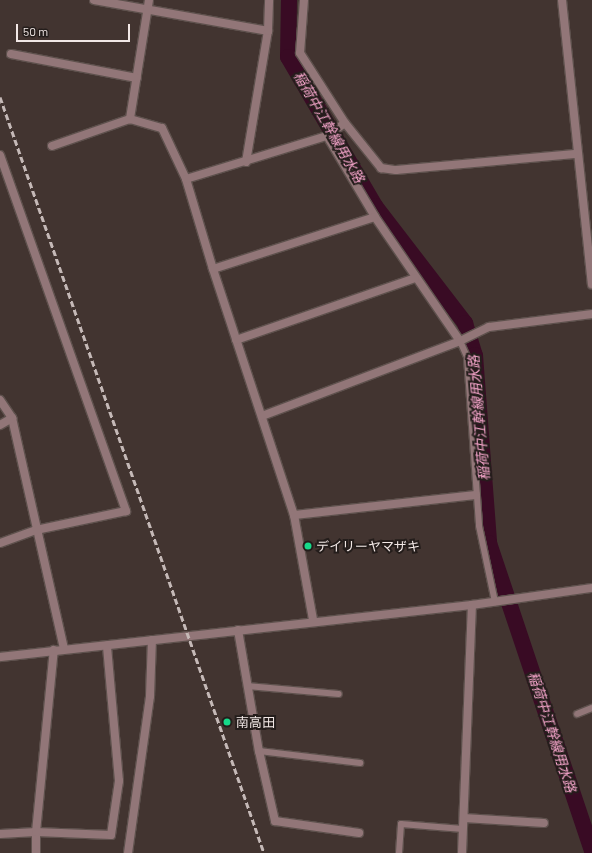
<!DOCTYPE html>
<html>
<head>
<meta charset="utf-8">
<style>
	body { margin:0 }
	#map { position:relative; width:592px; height:853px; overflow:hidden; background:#423430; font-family:Barlow,"Noto Sans JP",sans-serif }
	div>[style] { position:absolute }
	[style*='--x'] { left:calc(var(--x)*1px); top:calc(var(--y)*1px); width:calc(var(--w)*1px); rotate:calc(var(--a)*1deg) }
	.canal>* { height:16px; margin:-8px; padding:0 8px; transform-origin:8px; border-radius:8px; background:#390b24 }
	.roads { filter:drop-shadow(1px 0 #5e514d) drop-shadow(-1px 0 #5e514d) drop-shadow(0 1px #5e514d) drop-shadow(0 -1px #5e514d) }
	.service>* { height:6px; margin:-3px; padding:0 3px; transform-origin:3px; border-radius:3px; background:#927678 }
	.minor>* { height:8px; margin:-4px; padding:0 4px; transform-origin:4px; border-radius:4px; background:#927678 }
	.tertiary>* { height:8px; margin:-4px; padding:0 4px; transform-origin:4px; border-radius:4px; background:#927678 }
	.rail>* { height:3px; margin-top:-1.5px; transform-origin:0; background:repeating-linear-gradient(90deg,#c5b9b7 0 6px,transparent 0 9px) }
	.dots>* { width:11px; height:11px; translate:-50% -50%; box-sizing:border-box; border:2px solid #241d1b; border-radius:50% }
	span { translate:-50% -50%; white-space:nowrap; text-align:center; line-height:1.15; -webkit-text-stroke:4px #241d1b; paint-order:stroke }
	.poi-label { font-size:13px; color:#f2e8e6 }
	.left { translate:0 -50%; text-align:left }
	.water-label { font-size:14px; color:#fca9d0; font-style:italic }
	.scale { position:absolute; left:16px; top:24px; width:114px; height:18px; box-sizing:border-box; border:2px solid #f2e8e6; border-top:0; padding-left:5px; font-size:12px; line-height:14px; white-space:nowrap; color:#f2e8e6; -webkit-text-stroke:3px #241d1b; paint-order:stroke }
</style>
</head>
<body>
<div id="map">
	<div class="canal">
		<i style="--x:289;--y:0;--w:57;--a:91"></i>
		<i style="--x:288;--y:57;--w:173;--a:59.7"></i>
		<i style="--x:375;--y:206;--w:148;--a:52.4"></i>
		<i style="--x:465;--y:323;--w:34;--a:73"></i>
		<i style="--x:475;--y:355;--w:189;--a:85.7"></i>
		<i style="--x:489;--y:543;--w:325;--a:71.5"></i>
	</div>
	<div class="roads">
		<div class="service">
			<i style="--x:460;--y:341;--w:17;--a:66"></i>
			<i style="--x:467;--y:357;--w:169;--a:85.9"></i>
			<i style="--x:479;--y:526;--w:78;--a:78.1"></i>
			<i style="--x:247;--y:686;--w:92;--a:5"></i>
			<i style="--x:577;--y:714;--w:16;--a:-22"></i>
			<i style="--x:259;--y:751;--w:102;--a:6.8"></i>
			<i style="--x:399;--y:853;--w:29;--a:-86"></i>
			<i style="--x:401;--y:824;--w:62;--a:4.6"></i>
		</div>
		<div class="minor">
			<i style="--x:94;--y:0;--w:177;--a:10.1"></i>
			<i style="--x:149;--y:0;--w:121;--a:99.1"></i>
			<i style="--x:130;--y:119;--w:33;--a:16"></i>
			<i style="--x:162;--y:128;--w:56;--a:64.8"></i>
			<i style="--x:186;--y:179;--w:94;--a:73.3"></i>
			<i style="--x:213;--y:269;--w:259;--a:71.8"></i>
			<i style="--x:294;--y:515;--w:107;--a:79.7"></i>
			<i style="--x:304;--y:0;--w:53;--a:94.3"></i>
			<i style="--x:300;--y:53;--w:83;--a:57.3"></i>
			<i style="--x:345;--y:123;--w:58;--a:51.3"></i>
			<i style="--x:381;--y:168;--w:15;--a:8"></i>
			<i style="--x:396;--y:170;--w:182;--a:-5.1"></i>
			<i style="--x:11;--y:54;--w:128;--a:10.8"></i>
			<i style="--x:327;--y:136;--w:94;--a:59.3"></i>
			<i style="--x:375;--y:217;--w:150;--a:55.6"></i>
			<i style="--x:52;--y:146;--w:83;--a:-19.1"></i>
			<i style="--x:0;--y:155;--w:378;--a:70.5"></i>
			<i style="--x:126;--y:511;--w:92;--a:168.1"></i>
			<i style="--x:36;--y:530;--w:38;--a:160"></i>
			<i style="--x:246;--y:162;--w:133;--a:-80.5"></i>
			<i style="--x:268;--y:31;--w:31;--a:-88"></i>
			<i style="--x:186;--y:179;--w:147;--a:-17"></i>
			<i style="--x:327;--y:136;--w:22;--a:-36"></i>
			<i style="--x:213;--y:269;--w:170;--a:-17.8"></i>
			<i style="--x:236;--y:340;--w:189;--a:-19.1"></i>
			<i style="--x:0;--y:400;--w:22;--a:56"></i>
			<i style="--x:12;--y:418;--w:237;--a:77.3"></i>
			<i style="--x:262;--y:416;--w:212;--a:-20.7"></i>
			<i style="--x:460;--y:341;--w:32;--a:-26"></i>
			<i style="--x:489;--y:327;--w:104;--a:-7.2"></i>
			<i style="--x:0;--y:425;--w:14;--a:-30"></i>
			<i style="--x:294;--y:515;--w:183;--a:-6.3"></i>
			<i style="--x:238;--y:630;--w:123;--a:80.2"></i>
			<i style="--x:259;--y:751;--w:72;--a:77.1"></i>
			<i style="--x:275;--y:821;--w:85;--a:8.1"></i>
			<i style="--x:464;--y:818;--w:80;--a:3.6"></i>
			<i style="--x:0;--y:834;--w:36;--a:-3"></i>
			<i style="--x:36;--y:832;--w:75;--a:2.3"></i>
			<i style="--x:111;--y:835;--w:55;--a:-81.6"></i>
			<i style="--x:119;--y:781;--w:136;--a:-95.1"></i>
			<i style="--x:36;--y:853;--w:21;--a:-90"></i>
			<i style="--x:36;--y:832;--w:183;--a:-84.4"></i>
			<i style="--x:128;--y:853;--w:159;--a:-82"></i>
			<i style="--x:150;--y:696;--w:56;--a:-88"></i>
			<i style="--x:462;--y:853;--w:248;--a:-87.7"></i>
		</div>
		<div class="tertiary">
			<i style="--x:562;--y:0;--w:286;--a:84"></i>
			<i style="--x:0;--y:657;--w:475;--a:-6.3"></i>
			<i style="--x:472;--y:605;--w:121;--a:-8.1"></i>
		</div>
	</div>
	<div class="rail">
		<i style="--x:0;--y:97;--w:801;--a:70.75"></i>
	</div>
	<div class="dots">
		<i style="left:308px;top:546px;background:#16d989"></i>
		<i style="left:227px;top:722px;background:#16d989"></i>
	</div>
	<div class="poi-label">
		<span class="left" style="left:316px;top:546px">デイリーヤマザキ</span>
		<span class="left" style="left:236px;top:722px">南高田</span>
	</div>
	<div class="water-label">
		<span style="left:329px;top:127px;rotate:60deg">稲荷中江幹線用水路</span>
		<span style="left:479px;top:418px;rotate:-95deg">稲荷中江幹線用水路</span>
		<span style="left:552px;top:732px;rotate:72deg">稲荷中江幹線用水路</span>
	</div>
	<div class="scale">50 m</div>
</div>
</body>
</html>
